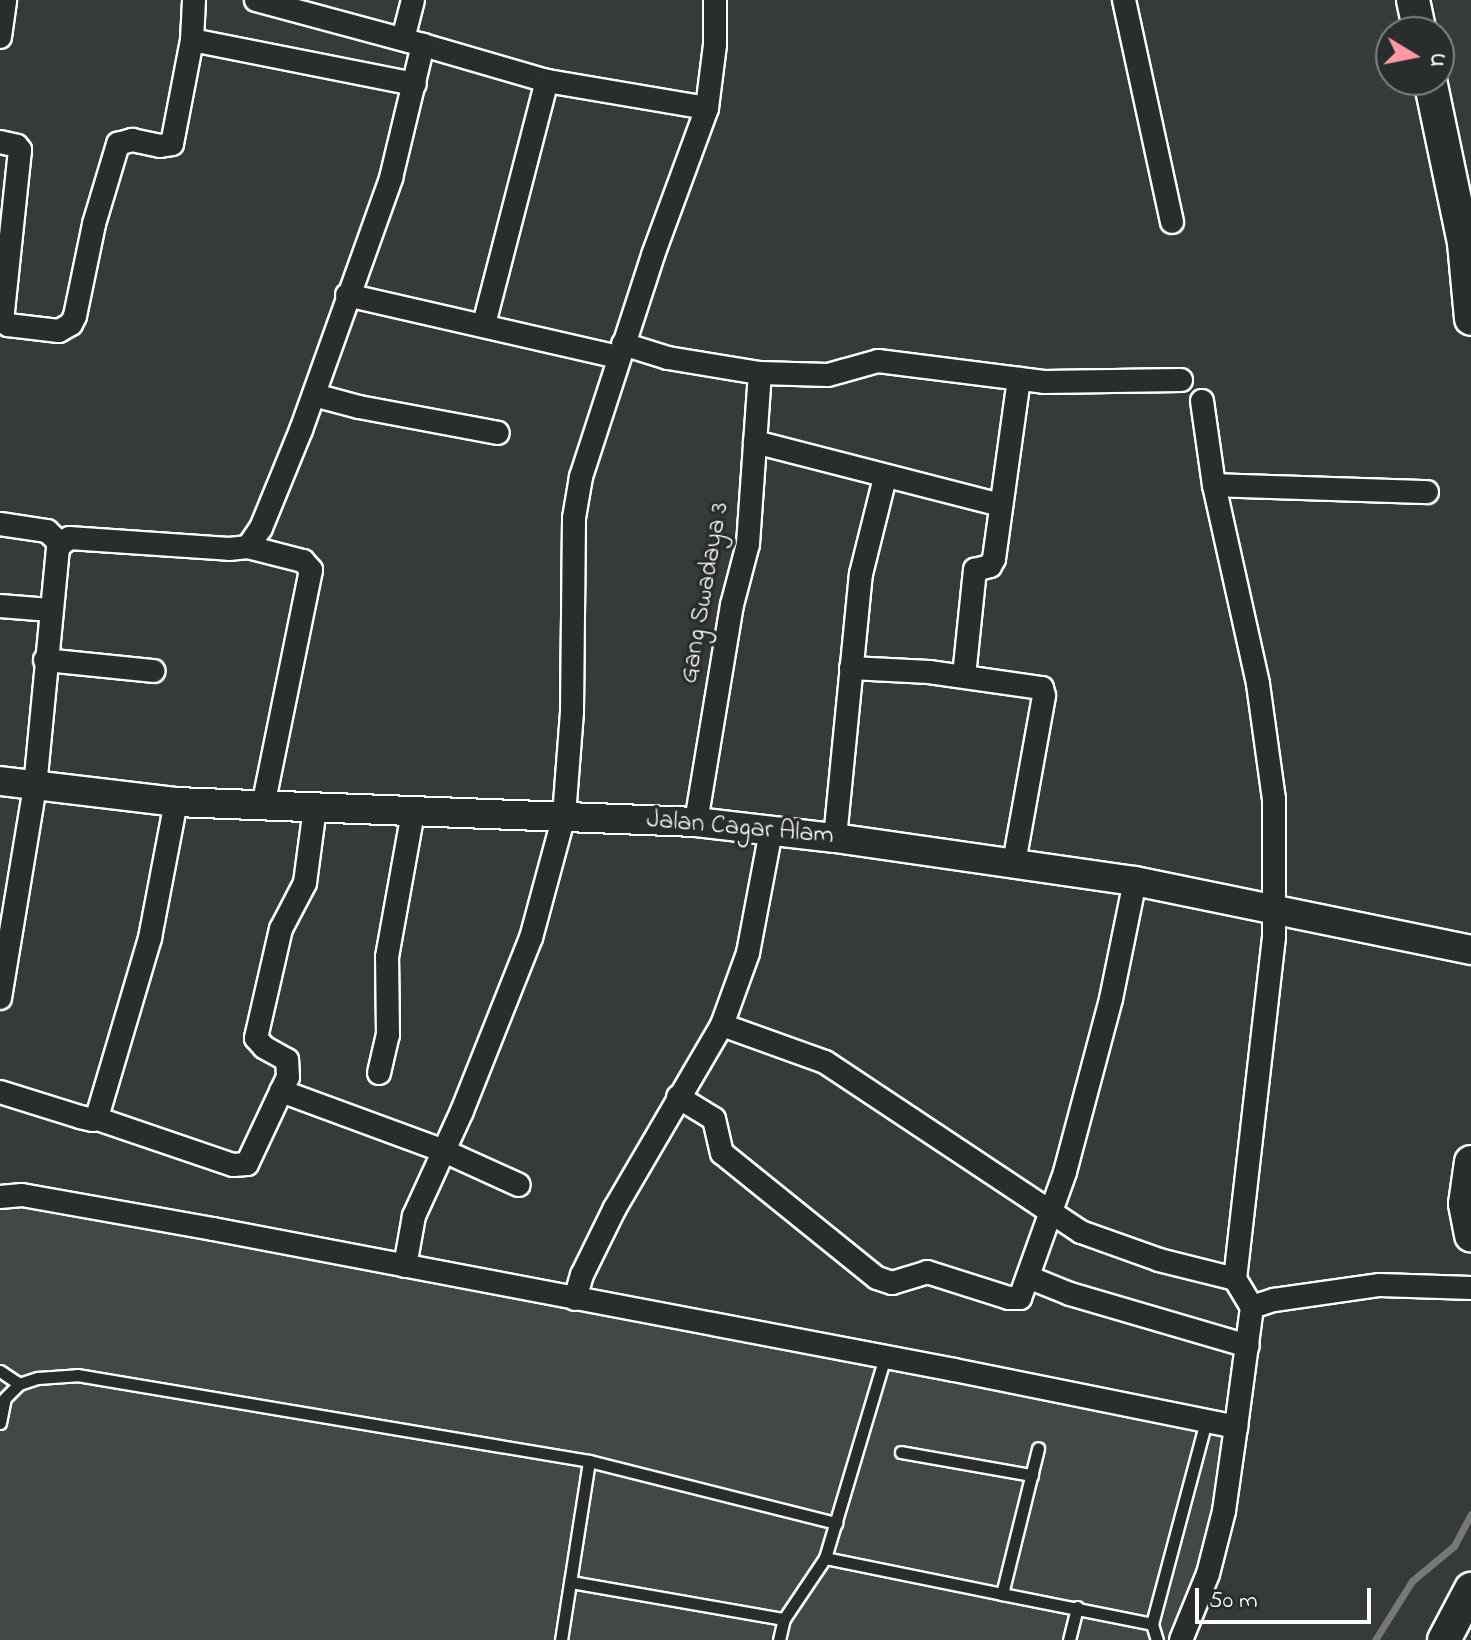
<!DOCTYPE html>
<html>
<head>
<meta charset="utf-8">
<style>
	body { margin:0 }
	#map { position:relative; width:1471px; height:1640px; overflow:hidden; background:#373a3b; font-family:"Indie Flower",sans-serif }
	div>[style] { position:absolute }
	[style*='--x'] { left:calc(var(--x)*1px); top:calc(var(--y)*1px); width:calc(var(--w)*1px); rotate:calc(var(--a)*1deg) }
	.built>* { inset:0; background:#444748 }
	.stream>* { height:7px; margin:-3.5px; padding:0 3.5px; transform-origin:3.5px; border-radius:3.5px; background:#767879 }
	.roads { filter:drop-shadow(2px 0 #fff) drop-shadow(-2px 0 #fff) drop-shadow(0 2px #fff) drop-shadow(0 -2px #fff) }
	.service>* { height:11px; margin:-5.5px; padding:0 5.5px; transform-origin:5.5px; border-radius:5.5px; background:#2a2d2e }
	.minor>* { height:22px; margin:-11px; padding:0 11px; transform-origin:11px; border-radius:11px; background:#2a2d2e }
	.tertiary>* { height:28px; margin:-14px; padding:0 14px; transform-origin:14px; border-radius:14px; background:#2a2d2e }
	.secondary>* { height:32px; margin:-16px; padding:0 16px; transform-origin:16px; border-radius:16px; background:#2a2d2e }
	span { translate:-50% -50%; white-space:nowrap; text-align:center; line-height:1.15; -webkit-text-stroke:7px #2a2d2e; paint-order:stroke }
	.street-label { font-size:26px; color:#fff }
	.north { position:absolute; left:1375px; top:16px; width:80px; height:80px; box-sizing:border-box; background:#2a2d2e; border:2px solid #7f8182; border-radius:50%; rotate:100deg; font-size:22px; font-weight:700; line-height:32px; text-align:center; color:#fff }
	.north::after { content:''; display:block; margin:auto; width:28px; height:36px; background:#ff9aa2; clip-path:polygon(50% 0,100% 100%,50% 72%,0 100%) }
	.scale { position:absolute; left:1195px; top:1588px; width:176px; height:36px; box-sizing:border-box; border:4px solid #fff; border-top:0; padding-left:10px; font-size:24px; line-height:28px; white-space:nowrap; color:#fff; -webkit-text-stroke:6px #2a2d2e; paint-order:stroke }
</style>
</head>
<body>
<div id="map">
	<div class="built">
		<i style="clip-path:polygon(23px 1201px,1226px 1433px,1218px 1516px,1174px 1640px,0 1640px,0 1208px)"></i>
	</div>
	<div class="stream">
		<i style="--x:1375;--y:1640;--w:70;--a:-57.9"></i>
		<i style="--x:1412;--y:1581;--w:55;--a:-39.8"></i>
		<i style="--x:1454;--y:1546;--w:36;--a:-62"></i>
	</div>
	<div class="roads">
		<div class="service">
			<i style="--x:0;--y:1371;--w:23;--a:34"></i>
			<i style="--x:0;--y:1423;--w:25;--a:-79"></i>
			<i style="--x:5;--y:1398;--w:20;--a:-45"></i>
			<i style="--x:19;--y:1384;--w:20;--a:-18"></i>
			<i style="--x:38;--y:1378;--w:39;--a:-4"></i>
			<i style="--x:77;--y:1375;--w:519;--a:9.53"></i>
			<i style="--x:589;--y:1461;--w:255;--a:14.1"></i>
			<i style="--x:901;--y:1452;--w:133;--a:10"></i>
			<i style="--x:825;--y:1558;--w:181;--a:11.5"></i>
			<i style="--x:1002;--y:1594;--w:150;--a:-76.1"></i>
			<i style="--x:571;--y:1582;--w:216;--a:9.9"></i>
			<i style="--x:784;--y:1619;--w:73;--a:-56.1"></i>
			<i style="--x:825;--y:1558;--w:210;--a:-73.4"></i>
			<i style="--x:1002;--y:1594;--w:153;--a:11.3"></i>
			<i style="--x:1152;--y:1624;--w:210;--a:-75.1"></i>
			<i style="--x:1152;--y:1624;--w:17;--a:73"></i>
			<i style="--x:561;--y:1640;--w:181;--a:-81.1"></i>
			<i style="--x:779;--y:1640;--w:22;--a:-77"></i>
			<i style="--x:1069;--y:1640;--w:34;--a:-76"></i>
		</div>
		<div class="minor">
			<i style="--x:1124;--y:0;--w:227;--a:77.8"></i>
			<i style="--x:0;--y:37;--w:37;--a:-82"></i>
			<i style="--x:403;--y:39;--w:40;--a:-75.6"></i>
			<i style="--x:192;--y:40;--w:227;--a:11.2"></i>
			<i style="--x:423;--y:45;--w:129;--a:16.2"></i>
			<i style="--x:547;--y:81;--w:162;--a:9.6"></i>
			<i style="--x:0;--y:142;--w:17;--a:13"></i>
			<i style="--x:17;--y:146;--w:5;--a:53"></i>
			<i style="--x:20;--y:150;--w:171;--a:96"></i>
			<i style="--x:2;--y:320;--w:8;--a:40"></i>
			<i style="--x:8;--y:325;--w:51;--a:6.7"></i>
			<i style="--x:59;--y:331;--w:14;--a:-30"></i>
			<i style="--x:71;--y:324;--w:9;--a:-63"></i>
			<i style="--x:75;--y:316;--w:94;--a:-78.3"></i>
			<i style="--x:94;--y:224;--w:84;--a:-73.3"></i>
			<i style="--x:118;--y:144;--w:15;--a:-16"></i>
			<i style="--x:132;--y:140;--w:29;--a:12"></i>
			<i style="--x:160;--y:146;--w:12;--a:-9"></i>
			<i style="--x:172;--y:144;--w:106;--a:-79.1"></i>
			<i style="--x:192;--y:40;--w:40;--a:-87.1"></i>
			<i style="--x:347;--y:295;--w:278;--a:12.9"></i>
			<i style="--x:484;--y:324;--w:251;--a:-75.5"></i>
			<i style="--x:623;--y:344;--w:47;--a:17.3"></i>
			<i style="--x:668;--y:358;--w:93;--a:9.3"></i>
			<i style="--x:760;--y:373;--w:68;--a:1.7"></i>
			<i style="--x:828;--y:375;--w:52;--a:-15.6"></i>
			<i style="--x:878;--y:361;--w:167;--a:7.2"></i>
			<i style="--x:1044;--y:382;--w:137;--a:-0.8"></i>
			<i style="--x:314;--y:395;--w:47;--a:14.9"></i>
			<i style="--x:359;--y:407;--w:141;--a:10.6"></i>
			<i style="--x:1202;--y:401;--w:85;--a:81.9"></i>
			<i style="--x:1214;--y:485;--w:204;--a:77.5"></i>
			<i style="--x:1258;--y:684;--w:116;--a:82.1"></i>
			<i style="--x:1274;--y:799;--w:138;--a:90"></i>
			<i style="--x:1274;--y:937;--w:344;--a:96.5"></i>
			<i style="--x:1235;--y:1279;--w:33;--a:59"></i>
			<i style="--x:755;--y:442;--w:254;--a:14.4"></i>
			<i style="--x:1214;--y:485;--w:213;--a:1.9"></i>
			<i style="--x:0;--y:524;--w:48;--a:8.5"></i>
			<i style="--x:47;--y:531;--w:18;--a:43"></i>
			<i style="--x:248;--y:547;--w:57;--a:14.3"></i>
			<i style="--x:303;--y:561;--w:12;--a:48"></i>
			<i style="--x:311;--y:570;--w:241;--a:101.5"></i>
			<i style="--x:0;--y:606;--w:50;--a:4.6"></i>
			<i style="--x:45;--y:660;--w:109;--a:5.8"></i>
			<i style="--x:851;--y:668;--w:78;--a:2.9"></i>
			<i style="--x:929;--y:672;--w:114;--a:8.1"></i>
			<i style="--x:1042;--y:688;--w:8;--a:76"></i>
			<i style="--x:1044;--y:696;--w:169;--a:100.2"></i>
			<i style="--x:964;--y:676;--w:107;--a:-84.1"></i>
			<i style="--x:975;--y:570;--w:16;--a:-15"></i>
			<i style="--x:990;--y:566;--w:8;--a:-60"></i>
			<i style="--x:994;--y:559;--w:182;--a:-82.1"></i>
			<i style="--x:696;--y:822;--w:220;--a:-80.6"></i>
			<i style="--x:732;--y:605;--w:63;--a:-75.3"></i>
			<i style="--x:748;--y:544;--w:171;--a:-86"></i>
			<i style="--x:835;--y:838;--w:265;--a:-84.4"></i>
			<i style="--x:861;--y:574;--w:99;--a:-76"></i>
			<i style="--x:0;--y:998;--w:214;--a:-80.6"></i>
			<i style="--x:35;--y:787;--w:241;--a:-84.5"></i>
			<i style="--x:58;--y:547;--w:14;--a:-39"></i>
			<i style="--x:69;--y:538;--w:160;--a:3.9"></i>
			<i style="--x:229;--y:549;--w:19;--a:-6"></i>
			<i style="--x:248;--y:547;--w:23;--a:-56"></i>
			<i style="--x:261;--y:528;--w:106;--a:-67.8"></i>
			<i style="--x:301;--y:430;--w:268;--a:-70.3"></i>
			<i style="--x:391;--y:178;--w:137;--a:-76.5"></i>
			<i style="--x:423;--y:45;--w:173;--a:-164.9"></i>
			<i style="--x:722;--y:1025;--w:109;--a:19.8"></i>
			<i style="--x:825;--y:1062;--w:307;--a:33.6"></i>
			<i style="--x:1081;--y:1232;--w:83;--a:19.7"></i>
			<i style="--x:1159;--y:1260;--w:78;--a:14"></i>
			<i style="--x:379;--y:1073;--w:39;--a:-77"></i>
			<i style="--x:388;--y:1035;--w:78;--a:-90.7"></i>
			<i style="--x:387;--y:957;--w:146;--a:-79.8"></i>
			<i style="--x:281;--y:1091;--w:174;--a:20.2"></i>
			<i style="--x:444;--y:1151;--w:82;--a:24.4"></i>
			<i style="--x:0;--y:1092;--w:84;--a:17.4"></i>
			<i style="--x:80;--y:1117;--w:13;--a:13"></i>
			<i style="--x:93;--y:1120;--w:5;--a:-37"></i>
			<i style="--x:97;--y:1117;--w:187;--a:-73.5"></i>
			<i style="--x:150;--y:938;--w:138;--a:-79.2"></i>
			<i style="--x:678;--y:1097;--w:42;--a:31.4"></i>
			<i style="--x:714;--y:1119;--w:35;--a:77"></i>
			<i style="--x:722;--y:1153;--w:199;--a:38.9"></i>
			<i style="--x:877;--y:1278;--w:16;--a:18"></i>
			<i style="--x:892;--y:1283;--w:37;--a:-17"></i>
			<i style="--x:927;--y:1272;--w:86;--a:17.6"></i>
			<i style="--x:1009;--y:1298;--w:11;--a:0"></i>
			<i style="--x:1020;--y:1298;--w:134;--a:-70.3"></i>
			<i style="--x:1065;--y:1172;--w:179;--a:-75.1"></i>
			<i style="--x:1111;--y:999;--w:120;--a:-78.5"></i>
			<i style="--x:95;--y:1118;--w:146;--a:18.8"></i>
			<i style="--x:233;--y:1165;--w:14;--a:-4"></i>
			<i style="--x:247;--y:1164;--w:96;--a:-64.8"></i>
			<i style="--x:288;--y:1077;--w:17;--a:-93"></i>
			<i style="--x:287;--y:1060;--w:26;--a:-151"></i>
			<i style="--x:264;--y:1047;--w:12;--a:-132"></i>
			<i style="--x:256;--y:1038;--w:112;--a:-77.1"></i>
			<i style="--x:281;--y:929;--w:52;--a:-62.4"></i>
			<i style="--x:305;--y:883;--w:76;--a:-82.4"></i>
			<i style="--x:0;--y:1197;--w:22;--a:-5"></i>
			<i style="--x:22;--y:1195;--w:194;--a:10.1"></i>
			<i style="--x:213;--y:1229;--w:754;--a:10.77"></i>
			<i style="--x:954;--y:1370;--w:288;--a:11.4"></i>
			<i style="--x:1236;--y:1427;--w:121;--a:-82.4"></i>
			<i style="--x:1252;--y:1307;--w:23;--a:-18"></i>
			<i style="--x:1274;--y:1300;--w:107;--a:-8.1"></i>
			<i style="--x:1380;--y:1285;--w:91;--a:1.9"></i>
			<i style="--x:405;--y:1266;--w:51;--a:-79.8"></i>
			<i style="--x:414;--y:1216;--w:115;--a:-65.4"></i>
			<i style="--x:462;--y:1111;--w:186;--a:-68.3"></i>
			<i style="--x:531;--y:938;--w:126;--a:-74.9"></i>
			<i style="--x:564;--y:816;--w:105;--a:-85.6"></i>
			<i style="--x:572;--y:711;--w:193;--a:-89.4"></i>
			<i style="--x:574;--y:518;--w:42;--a:-80.3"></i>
			<i style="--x:581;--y:477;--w:233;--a:-72"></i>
			<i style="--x:653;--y:255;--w:157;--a:-69.8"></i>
			<i style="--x:707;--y:108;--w:64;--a:-82.8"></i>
			<i style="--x:715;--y:45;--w:45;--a:-90"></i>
			<i style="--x:1028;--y:1277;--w:45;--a:22"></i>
			<i style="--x:1070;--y:1294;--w:185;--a:16.3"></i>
			<i style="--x:575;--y:1299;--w:25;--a:-74"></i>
			<i style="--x:582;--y:1275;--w:75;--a:-63.8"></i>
			<i style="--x:615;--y:1208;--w:212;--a:-59.7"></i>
			<i style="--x:722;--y:1025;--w:77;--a:-70.1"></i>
			<i style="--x:748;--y:953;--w:124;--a:-79.3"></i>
			<i style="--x:1181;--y:1640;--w:71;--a:-67.8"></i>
			<i style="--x:1208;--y:1574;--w:65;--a:-75.7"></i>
			<i style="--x:1224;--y:1511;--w:85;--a:-81.9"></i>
		</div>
		<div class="tertiary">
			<i style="--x:0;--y:781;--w:177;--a:6.8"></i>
			<i style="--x:176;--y:802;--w:520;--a:2.2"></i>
			<i style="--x:696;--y:822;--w:140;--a:6.6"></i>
			<i style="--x:835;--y:838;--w:303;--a:8.2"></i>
			<i style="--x:1135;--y:881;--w:343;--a:11.6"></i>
		</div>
		<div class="secondary">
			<i style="--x:1413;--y:0;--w:33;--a:78"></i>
			<i style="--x:1430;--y:80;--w:167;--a:78.2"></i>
			<i style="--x:1464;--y:243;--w:76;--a:84.7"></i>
			<i style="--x:1471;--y:1162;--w:42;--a:98.1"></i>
			<i style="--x:1465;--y:1204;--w:32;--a:79"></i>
			<i style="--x:1444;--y:1640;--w:58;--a:-62.1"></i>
		</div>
	</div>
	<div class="street-label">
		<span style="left:706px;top:593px;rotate:-80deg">Gang Swadaya 3</span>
		<span style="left:740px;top:829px;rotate:5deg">Jalan Cagar Alam</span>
	</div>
	<div class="north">U</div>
	<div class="scale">50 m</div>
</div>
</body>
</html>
